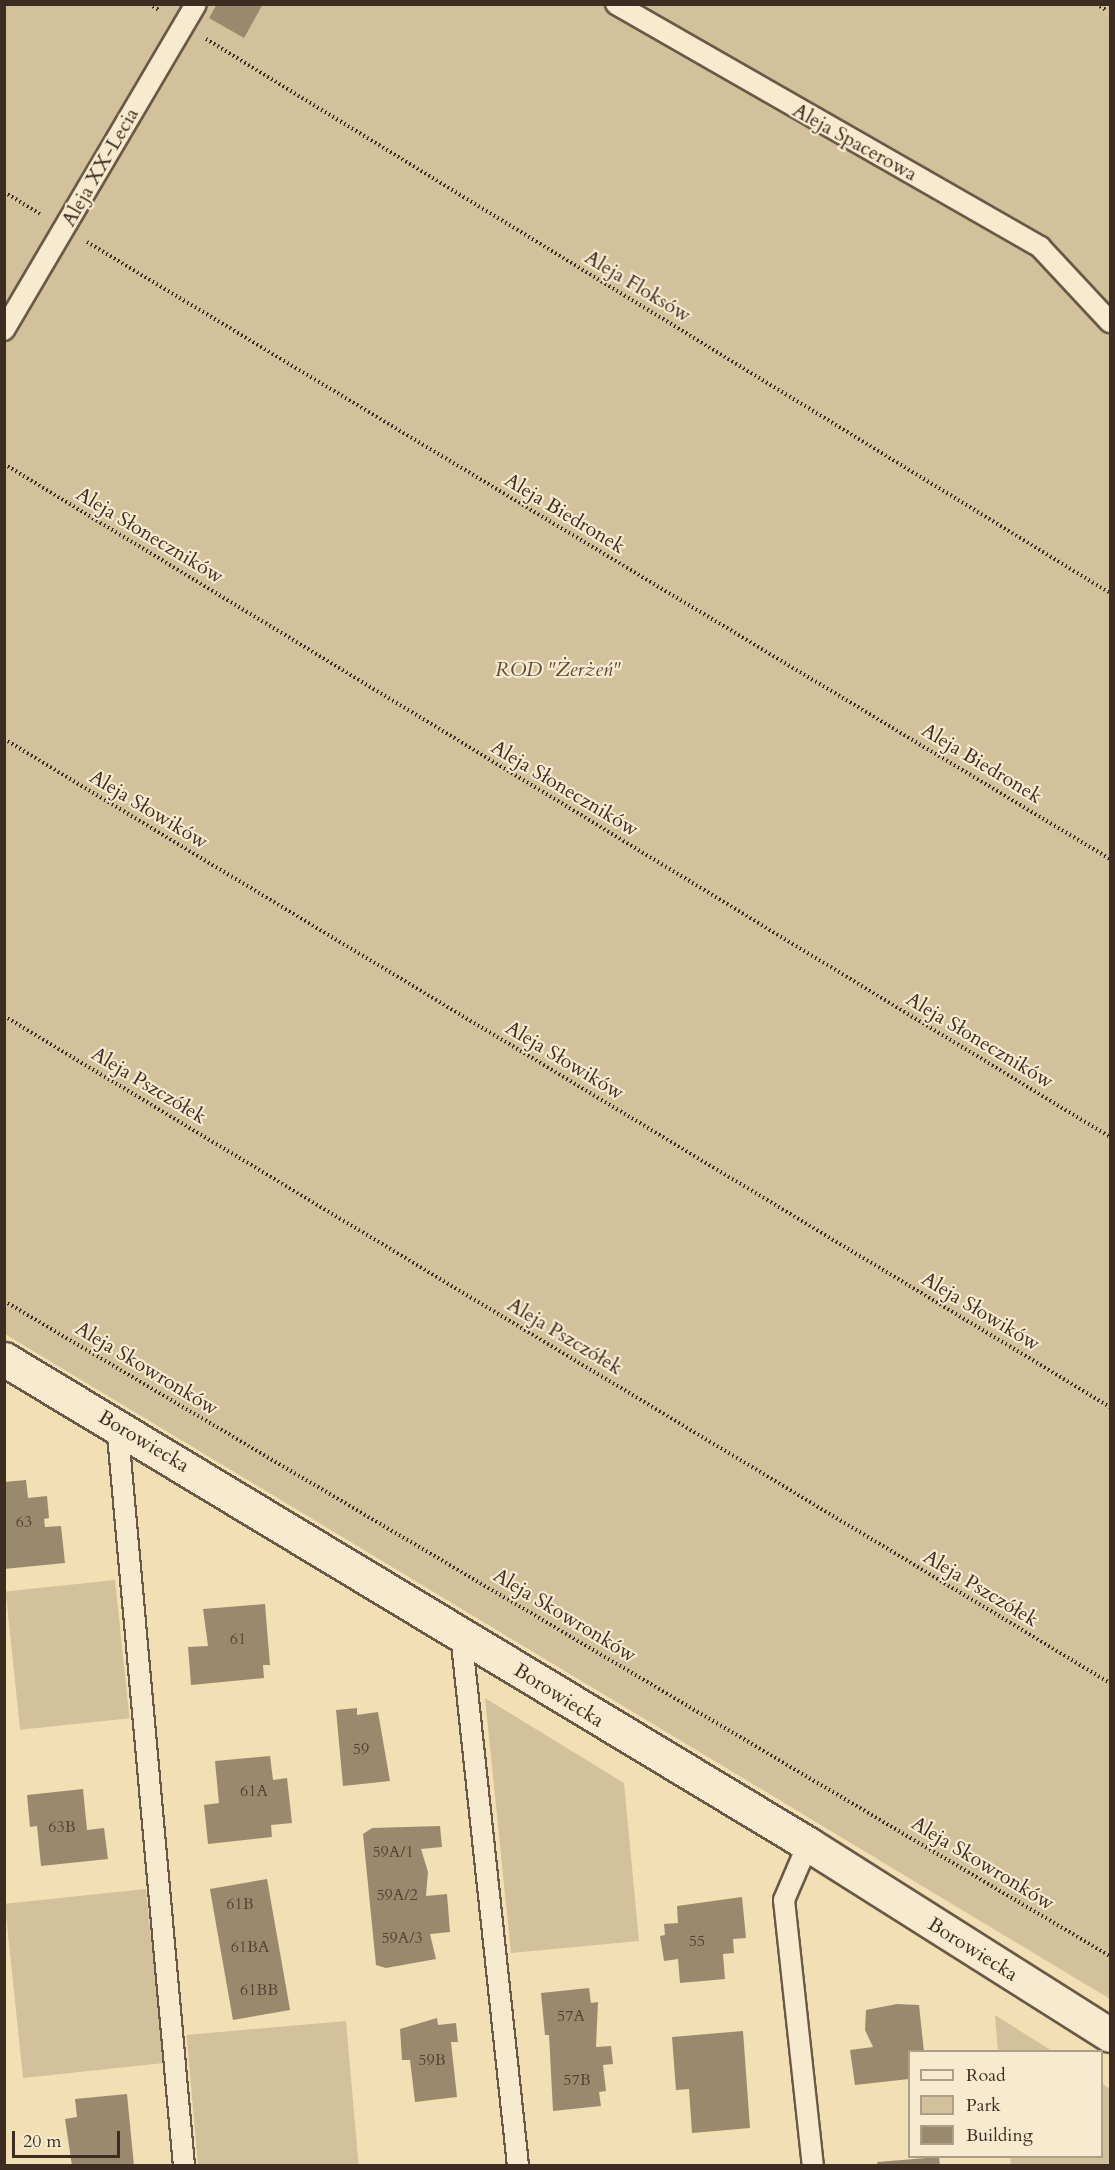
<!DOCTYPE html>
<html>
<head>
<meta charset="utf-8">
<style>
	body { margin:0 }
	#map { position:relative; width:1115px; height:2170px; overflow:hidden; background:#f2dfb4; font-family:Cardo,serif }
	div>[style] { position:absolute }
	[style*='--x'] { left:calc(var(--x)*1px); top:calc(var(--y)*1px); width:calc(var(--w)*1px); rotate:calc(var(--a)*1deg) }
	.green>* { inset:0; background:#d3c19b; transform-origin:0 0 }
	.building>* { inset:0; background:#9b896e; transform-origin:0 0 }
	.path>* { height:4px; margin-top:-2px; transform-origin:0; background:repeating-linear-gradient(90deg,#3d2c22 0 1.5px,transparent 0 4.5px) }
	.roads { filter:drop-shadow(2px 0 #6a5946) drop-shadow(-2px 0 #6a5946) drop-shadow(0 2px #6a5946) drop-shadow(0 -2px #6a5946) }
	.service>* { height:20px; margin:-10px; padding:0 10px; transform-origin:10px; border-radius:10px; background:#f7eace }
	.minor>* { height:33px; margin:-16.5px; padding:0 16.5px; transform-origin:16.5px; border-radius:16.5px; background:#f7eace }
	span { translate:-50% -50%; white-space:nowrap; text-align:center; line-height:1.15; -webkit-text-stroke:4.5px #f7eace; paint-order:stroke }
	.number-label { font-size:16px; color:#544335 }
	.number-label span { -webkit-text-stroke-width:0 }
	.street-label { font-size:20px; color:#3d2c22 }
	.park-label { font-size:20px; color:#5b4a3a; font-style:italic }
	.frame { position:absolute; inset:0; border:6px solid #3d2c22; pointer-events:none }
	.legend { position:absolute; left:908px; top:2050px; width:195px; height:108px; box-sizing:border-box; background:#f7eace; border:2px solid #ad9e89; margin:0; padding:8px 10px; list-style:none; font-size:18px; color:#3d2c22 }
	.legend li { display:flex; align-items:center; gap:12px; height:30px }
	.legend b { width:30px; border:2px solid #ad9e89 }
	.scale { position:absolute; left:12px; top:2131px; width:108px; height:27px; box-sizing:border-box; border:3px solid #3d2c22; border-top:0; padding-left:8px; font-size:18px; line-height:21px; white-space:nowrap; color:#3d2c22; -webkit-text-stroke:4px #f7eace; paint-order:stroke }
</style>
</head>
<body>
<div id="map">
	<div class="green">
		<i style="clip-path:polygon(4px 5px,1110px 5px,1110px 1999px,5px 1334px)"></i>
		<i style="left:115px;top:1580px;width:139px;height:110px;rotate:84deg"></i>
		<i style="clip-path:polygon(485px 1698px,624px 1783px,639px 1941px,511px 1953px)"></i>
		<i style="left:146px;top:1889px;width:175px;height:142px;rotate:84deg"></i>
		<i style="clip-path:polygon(995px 2015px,1052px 2051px,998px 2051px)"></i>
		<i style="left:346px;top:2021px;width:145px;height:160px;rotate:85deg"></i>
		<i style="clip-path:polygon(1102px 2083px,1110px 2089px,1110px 2165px,1011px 2165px,1010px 2157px,1102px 2156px)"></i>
	</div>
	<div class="building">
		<i style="clip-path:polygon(217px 4px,263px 4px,244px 38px,209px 18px)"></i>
		<i style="clip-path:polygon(26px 1480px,28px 1498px,47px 1496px,49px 1518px,44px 1519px,45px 1527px,61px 1526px,65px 1563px,4px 1569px,4px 1482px)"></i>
		<i style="clip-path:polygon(265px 1604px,270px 1665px,263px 1665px,264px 1678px,191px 1685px,188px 1647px,208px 1646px,203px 1609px)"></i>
		<i style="clip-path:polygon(357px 1708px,357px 1715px,378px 1712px,390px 1781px,343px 1786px,336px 1710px)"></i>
		<i style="clip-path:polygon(270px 1756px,273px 1780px,287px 1778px,292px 1823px,271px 1825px,272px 1837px,208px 1844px,204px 1805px,219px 1803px,215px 1761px)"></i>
		<i style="clip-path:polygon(83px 1789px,87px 1830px,104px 1828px,108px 1859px,41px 1866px,37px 1826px,30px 1827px,27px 1795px)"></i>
		<i style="clip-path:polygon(440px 1826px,442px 1847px,421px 1849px,428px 1872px,426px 1896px,447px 1894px,450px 1932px,430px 1934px,436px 1959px,386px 1968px,376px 1965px,363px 1834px,372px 1828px)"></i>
		<i style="left:267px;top:1879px;width:133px;height:58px;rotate:80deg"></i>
		<i style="clip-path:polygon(742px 1897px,746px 1938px,733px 1939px,734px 1953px,723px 1954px,725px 1979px,680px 1983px,678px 1959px,664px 1961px,660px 1936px,665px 1935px,664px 1924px,678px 1923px,677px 1906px)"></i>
		<i style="clip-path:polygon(589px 1988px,591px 2003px,598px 2002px,596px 2047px,611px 2046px,613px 2064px,603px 2065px,606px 2091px,599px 2092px,601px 2106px,553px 2111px,549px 2035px,545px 2035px,541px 1993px)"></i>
		<i style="clip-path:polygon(897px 2004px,919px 2005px,924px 2052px,909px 2052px,909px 2079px,855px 2085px,850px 2050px,873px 2047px,865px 2030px,866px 2010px)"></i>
		<i style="clip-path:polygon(437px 2018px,438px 2025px,456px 2023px,458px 2042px,451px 2042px,457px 2097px,415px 2102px,410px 2060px,402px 2060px,400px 2029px)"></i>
		<i style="clip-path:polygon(743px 2031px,750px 2128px,692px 2133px,689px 2089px,676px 2090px,672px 2037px)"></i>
		<i style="clip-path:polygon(127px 2094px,134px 2166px,72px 2166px,65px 2119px,77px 2117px,75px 2099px)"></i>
		<i style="clip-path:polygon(939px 2157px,940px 2166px,878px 2166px,877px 2162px)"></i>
	</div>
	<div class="path">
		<i style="--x:149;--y:4;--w:12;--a:31"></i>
		<i style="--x:1096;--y:4;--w:12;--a:31"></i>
		<i style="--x:206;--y:39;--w:1060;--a:31.5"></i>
		<i style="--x:4;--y:192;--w:42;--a:31.4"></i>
		<i style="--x:87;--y:242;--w:1195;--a:31.1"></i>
		<i style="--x:4;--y:464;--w:1295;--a:31.32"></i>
		<i style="--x:4;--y:739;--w:1292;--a:31.13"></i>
		<i style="--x:4;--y:1016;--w:1292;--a:31.09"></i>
		<i style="--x:4;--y:1301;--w:1285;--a:30.64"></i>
	</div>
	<div class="roads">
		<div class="service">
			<i style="--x:616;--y:4;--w:489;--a:29.8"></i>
			<i style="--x:1040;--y:247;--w:103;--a:47"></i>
			<i style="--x:4;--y:330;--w:378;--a:-59.5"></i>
			<i style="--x:117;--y:1424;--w:745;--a:84.84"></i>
			<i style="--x:461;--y:1634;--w:535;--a:83.88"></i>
			<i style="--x:808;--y:1844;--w:61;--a:113.2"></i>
			<i style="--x:784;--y:1900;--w:268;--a:83.8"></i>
		</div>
		<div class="minor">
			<i style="--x:4;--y:1359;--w:939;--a:31.1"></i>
			<i style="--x:808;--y:1844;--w:357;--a:32.3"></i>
		</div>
	</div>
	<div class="number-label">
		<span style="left:24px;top:1522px">63</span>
		<span style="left:238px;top:1639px">61</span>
		<span style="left:361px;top:1749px">59</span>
		<span style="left:254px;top:1791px">61A</span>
		<span style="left:62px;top:1827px">63B</span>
		<span style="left:393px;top:1852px">59A/1</span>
		<span style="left:397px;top:1895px">59A/2</span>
		<span style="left:240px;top:1904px">61B</span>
		<span style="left:402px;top:1938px">59A/3</span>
		<span style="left:697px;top:1941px">55</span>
		<span style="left:250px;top:1947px">61BA</span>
		<span style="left:259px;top:1990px">61BB</span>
		<span style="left:571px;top:2016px">57A</span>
		<span style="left:432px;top:2060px">59B</span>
		<span style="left:577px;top:2080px">57B</span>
	</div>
	<div class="street-label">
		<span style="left:855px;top:142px;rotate:29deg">Aleja Spacerowa</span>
		<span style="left:100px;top:167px;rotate:-60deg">Aleja XX-Lecia</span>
		<span style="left:638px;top:286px;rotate:31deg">Aleja Floksów</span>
		<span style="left:565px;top:513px;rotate:31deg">Aleja Biedronek</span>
		<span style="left:150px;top:535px;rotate:31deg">Aleja Słoneczników</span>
		<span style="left:982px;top:763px;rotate:31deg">Aleja Biedronek</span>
		<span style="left:565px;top:788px;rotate:31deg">Aleja Słoneczników</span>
		<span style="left:149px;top:809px;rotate:31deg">Aleja Słowików</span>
		<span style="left:980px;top:1040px;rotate:31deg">Aleja Słoneczników</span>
		<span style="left:565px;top:1060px;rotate:31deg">Aleja Słowików</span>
		<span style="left:149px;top:1085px;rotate:31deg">Aleja Pszczółek</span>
		<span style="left:981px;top:1311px;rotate:31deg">Aleja Słowików</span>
		<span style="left:565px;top:1336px;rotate:31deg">Aleja Pszczółek</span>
		<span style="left:147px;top:1368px;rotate:31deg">Aleja Skowronków</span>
		<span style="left:144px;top:1441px;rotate:31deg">Borowiecka</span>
		<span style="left:981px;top:1588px;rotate:31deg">Aleja Pszczółek</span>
		<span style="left:565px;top:1615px;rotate:31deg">Aleja Skowronków</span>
		<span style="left:559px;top:1695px;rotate:32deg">Borowiecka</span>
		<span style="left:983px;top:1863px;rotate:31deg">Aleja Skowronków</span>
		<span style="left:973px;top:1949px;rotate:32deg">Borowiecka</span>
	</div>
	<div class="park-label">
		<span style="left:558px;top:669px">ROD "Żerżeń"</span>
	</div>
	<div class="frame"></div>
	<ul class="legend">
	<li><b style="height:8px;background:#f7eace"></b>Road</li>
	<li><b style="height:16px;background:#d3c19b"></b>Park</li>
	<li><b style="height:16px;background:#9b896e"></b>Building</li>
	</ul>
	<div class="scale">20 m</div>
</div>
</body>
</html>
